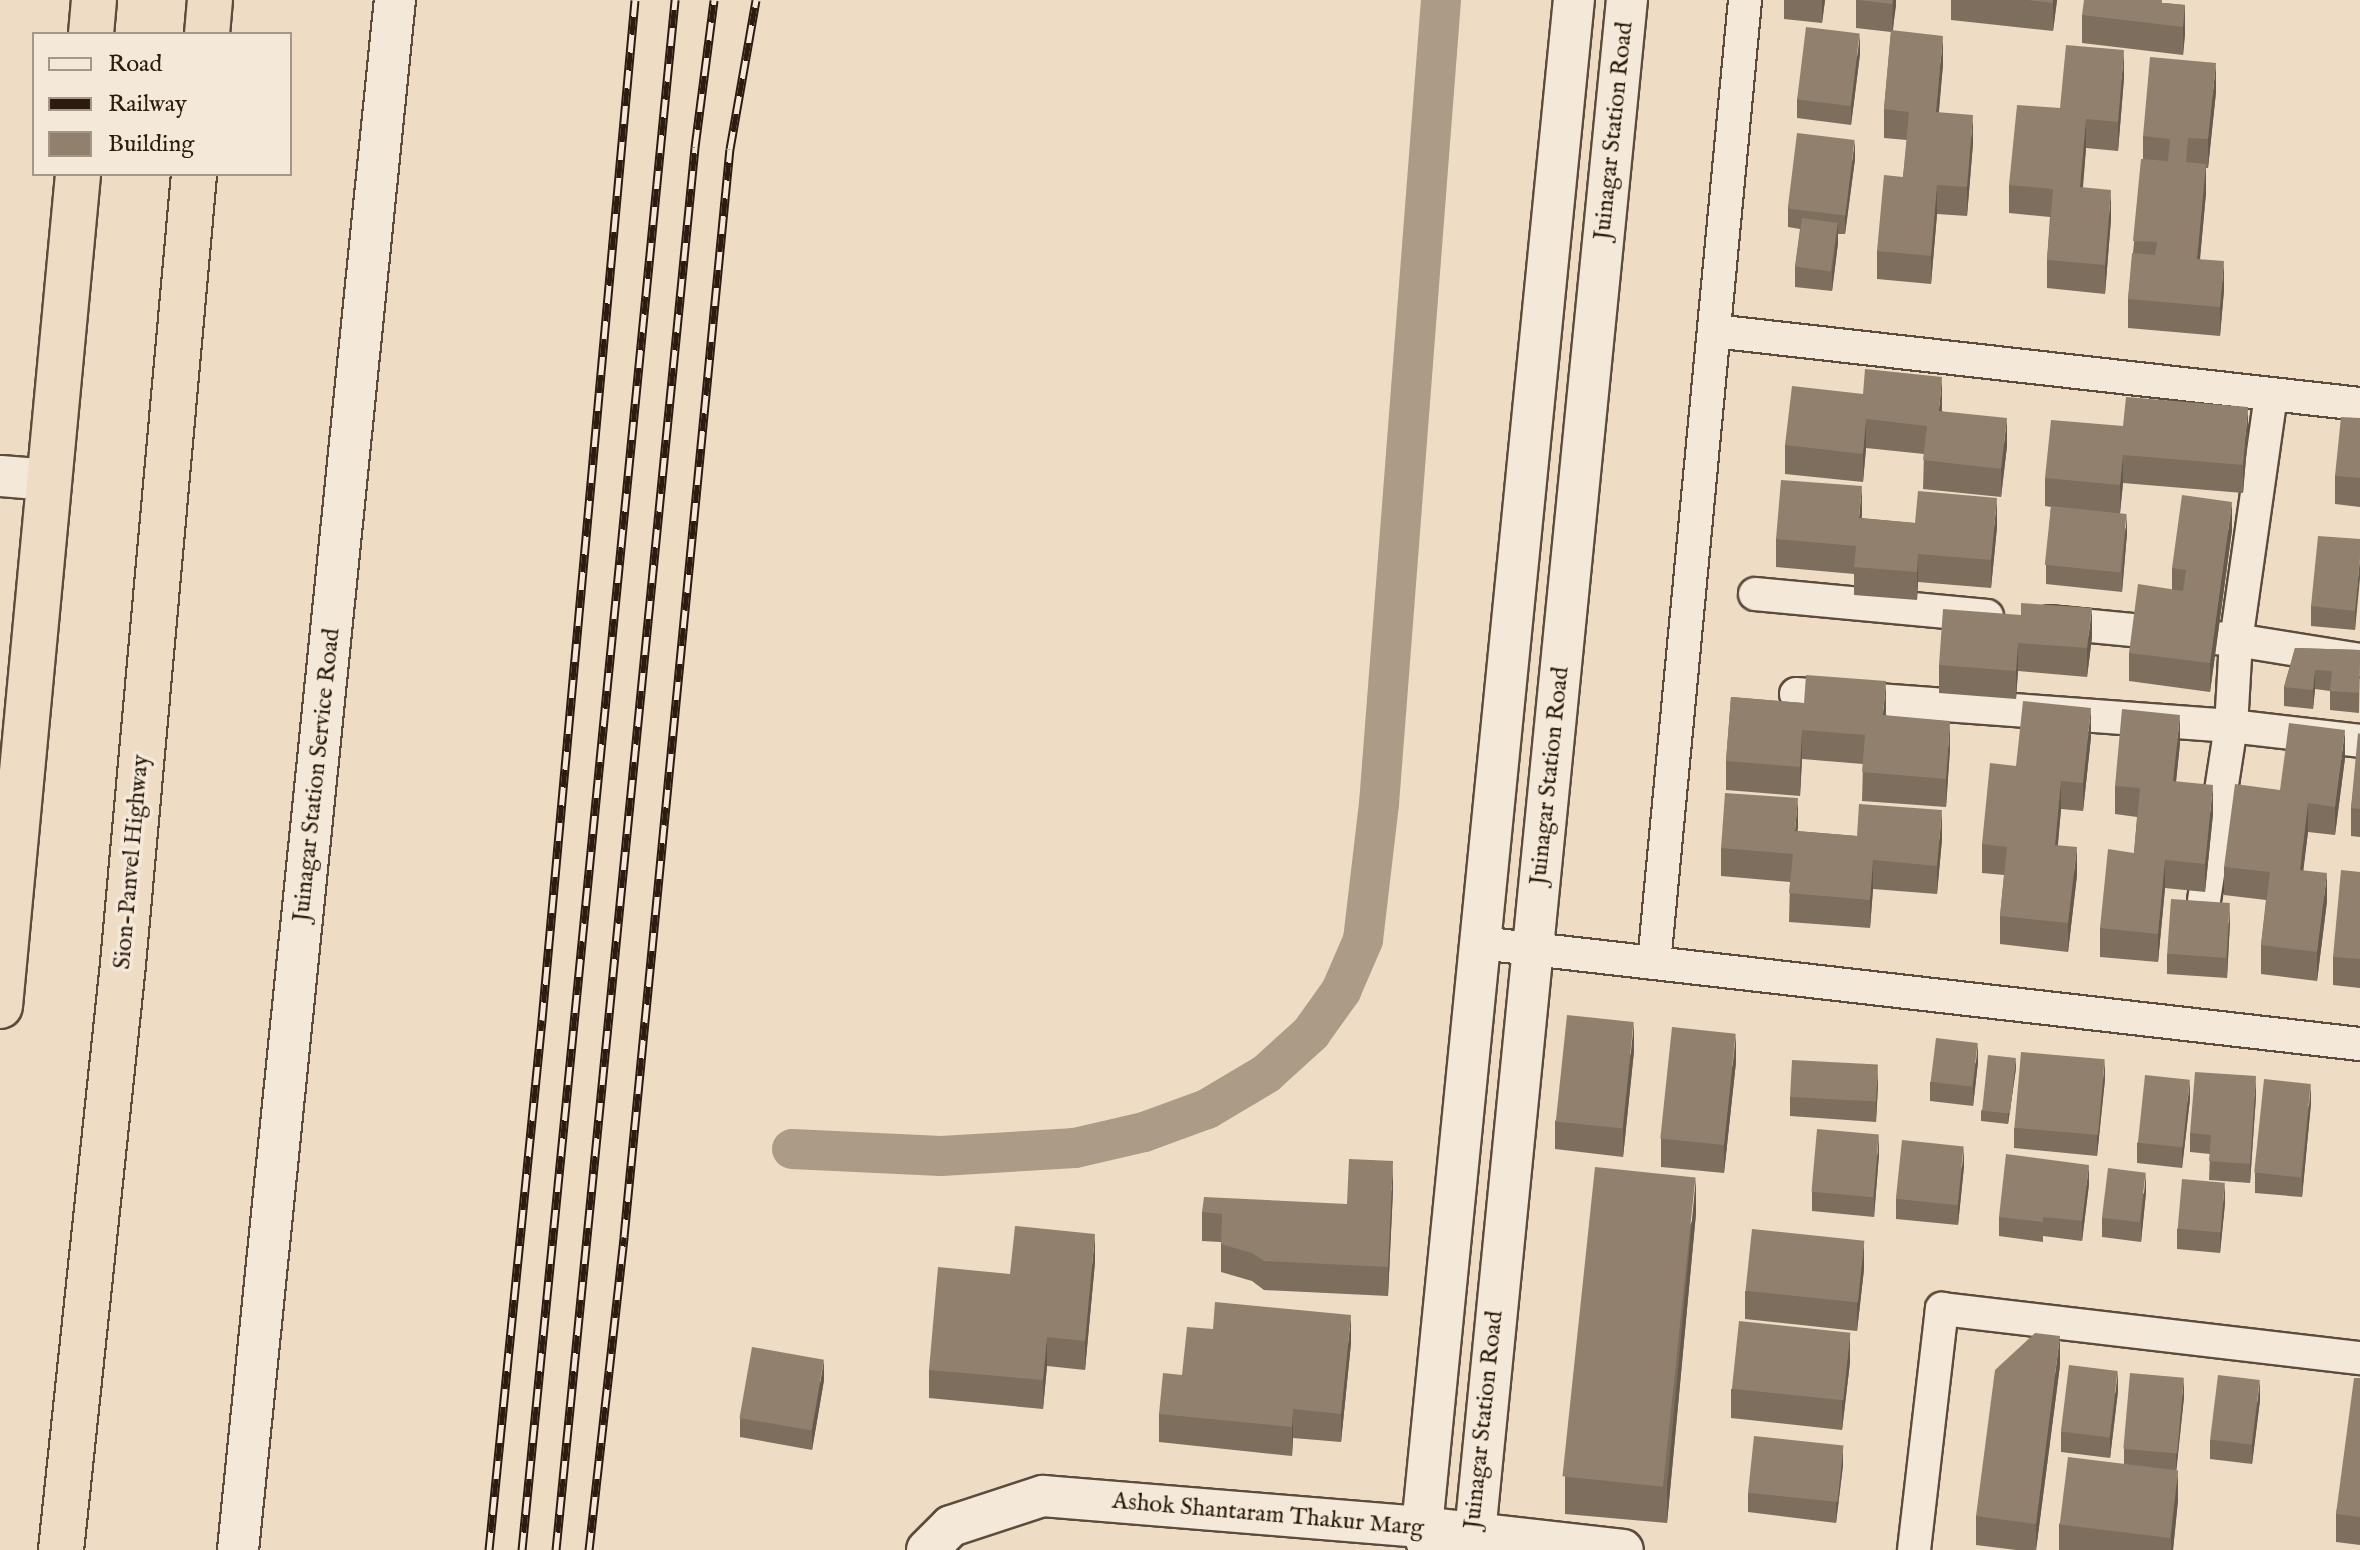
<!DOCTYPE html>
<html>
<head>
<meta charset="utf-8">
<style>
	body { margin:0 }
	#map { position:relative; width:2360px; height:1550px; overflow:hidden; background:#eeddc4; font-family:"IM FELL English",serif }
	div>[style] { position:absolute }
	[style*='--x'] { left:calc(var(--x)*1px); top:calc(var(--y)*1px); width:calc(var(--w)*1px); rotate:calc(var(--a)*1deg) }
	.canal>* { height:40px; margin:-20px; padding:0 20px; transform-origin:20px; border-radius:20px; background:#ac9b86 }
	.roads { filter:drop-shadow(2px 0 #5c4c3c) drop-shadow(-2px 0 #5c4c3c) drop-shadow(0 2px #5c4c3c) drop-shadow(0 -2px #5c4c3c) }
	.minor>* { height:32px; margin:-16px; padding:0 16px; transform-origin:16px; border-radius:16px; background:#f4e9d9 }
	.tertiary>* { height:40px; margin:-20px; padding:0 20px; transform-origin:20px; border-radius:20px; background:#f4e9d9 }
	.motorway>* { height:44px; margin:-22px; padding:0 22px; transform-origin:22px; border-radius:22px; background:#eeddc4 }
	.rail>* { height:9px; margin-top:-4.5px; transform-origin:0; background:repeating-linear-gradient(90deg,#f4e9d9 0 18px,#2c1b0e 0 36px); box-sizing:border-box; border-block:2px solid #2c1b0e }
	.wall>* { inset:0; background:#7d6e5e }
	.shaded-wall>* { inset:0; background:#665a4c }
	.building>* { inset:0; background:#91806d; transform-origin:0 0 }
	span { translate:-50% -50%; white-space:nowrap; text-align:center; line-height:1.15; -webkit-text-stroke:7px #f4e9d9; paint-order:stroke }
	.street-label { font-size:24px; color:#2c1b0e }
	.legend { position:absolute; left:32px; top:32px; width:260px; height:144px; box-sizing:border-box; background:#f4e9d9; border:2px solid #a49788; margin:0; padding:10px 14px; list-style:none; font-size:24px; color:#2c1b0e }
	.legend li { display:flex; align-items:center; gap:16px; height:40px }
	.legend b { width:40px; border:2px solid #a49788 }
</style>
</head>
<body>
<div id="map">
	<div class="canal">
		<i style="--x:792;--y:1149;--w:149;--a:2.7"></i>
		<i style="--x:941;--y:1156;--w:134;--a:-3.4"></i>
		<i style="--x:1075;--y:1148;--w:71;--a:-13.1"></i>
		<i style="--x:1144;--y:1132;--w:67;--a:-20.1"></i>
		<i style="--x:1207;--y:1109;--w:69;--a:-30.7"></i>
		<i style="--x:1266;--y:1074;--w:61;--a:-42.3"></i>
		<i style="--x:1311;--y:1033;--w:52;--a:-54.5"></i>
		<i style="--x:1341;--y:991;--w:56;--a:-66.7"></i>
		<i style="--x:1363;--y:940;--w:137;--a:-83.3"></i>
		<i style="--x:1379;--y:804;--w:806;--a:-85.59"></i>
	</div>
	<div class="roads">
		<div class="minor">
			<i style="--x:1714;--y:331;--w:650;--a:6.45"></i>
			<i style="--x:2271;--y:395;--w:247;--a:98.1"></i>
			<i style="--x:2236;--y:640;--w:126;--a:9.2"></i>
			<i style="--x:1755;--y:594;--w:233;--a:5.4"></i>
			<i style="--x:2049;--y:622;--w:188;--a:5.5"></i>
			<i style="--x:2236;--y:640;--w:86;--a:93.3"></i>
			<i style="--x:2231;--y:726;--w:176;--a:98.8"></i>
			<i style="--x:1796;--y:694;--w:436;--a:4.2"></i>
			<i style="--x:2231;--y:726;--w:130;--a:6.6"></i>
			<i style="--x:1480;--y:943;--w:886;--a:6.55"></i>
			<i style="--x:1654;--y:963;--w:967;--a:-84.6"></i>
			<i style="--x:1914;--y:1550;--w:243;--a:-83.4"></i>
			<i style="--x:1942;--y:1309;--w:421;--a:6.7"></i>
		</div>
		<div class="tertiary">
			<i style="--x:1;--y:476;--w:49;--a:4.7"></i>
			<i style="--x:238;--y:1550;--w:1558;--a:-84.22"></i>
			<i style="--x:927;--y:1550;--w:34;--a:-45"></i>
			<i style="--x:951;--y:1526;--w:97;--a:-18.1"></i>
			<i style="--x:1043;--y:1496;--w:380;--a:4.7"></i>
			<i style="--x:1422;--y:1527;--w:202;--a:6.5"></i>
			<i style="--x:1429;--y:1550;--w:24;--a:-107"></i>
			<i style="--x:1422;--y:1527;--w:1535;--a:-84.32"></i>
			<i style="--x:1466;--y:1550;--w:19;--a:-62"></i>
			<i style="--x:1475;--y:1533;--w:1541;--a:-84.34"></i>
		</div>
		<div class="motorway">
			<i style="--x:91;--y:34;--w:34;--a:-85"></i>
			<i style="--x:207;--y:34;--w:34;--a:-85"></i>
			<i style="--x:0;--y:1006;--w:836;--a:-84.64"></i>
			<i style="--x:61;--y:1550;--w:589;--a:-83.96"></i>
			<i style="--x:123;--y:964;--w:793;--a:-84.86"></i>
		</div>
	</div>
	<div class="rail">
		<i style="--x:489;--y:1550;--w:533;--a:-84.29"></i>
		<i style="--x:542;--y:1020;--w:1024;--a:-84.79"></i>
		<i style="--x:522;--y:1550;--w:1558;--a:-84.36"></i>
		<i style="--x:556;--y:1550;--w:1410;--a:-84.34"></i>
		<i style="--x:695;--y:147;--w:148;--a:-82.6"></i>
		<i style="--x:589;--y:1550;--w:315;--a:-83.6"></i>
		<i style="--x:624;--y:1237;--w:1093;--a:-84.44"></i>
		<i style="--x:730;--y:149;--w:151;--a:-80.1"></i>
	</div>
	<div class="wall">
		<i style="clip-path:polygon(1784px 0,1825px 0,1822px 23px,1784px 19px)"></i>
		<i style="clip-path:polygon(1856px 0,1896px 0,1893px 31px,1943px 64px,1939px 112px,1973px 143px,1967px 216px,1937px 214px,1931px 284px,1877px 279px,1877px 251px,1903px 177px,1907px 140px,1884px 138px,1884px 109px,1891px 32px,1856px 28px)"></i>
		<i style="clip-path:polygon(1951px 0,2057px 0,2053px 31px,1951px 20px)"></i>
		<i style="clip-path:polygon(2165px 3px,2185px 5px,2185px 34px,2183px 55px,2082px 43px,2082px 15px)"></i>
		<i style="clip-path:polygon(1860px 54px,1851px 125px,1797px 118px,1797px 99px)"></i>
		<i style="clip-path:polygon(2124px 78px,2118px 151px,2086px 148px,2083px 188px,2111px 219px,2105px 294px,2047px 288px,2047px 260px,2050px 217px,2009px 213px,2009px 185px,2060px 108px)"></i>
		<i style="clip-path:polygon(2216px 92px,2208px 168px,2206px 168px,2206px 193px,2200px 260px,2224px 290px,2220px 336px,2128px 328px,2128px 299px,2143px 159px,2143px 136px)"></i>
		<i style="clip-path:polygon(1855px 159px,1845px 234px,1838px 234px,1838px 243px,1832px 291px,1795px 287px,1795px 267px,1800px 229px,1788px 227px,1788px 208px)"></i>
		<i style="clip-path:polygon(1863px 394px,1942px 406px,1942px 411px,2007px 446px,2001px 497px,1923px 489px,1924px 454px,1866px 448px,1863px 482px,1785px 474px,1785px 445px)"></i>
		<i style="clip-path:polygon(2360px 418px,2360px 507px,2335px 504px,2335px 476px)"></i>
		<i style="clip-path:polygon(2123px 426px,2248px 435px,2243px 493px,2123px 483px,2120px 513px,2127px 533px,2122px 592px,2046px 584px,2046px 565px,2051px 507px,2045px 506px,2045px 478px)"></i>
		<i style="clip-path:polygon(1861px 518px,1915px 523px,1997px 527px,1991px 588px,1918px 582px,1917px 600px,1854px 595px,1854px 574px,1776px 567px,1776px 539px)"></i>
		<i style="clip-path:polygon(2232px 530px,2210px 692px,2129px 681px,2129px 653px,2172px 589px,2172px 568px)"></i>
		<i style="clip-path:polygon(2360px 539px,2355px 630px,2311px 626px,2311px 606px)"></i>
		<i style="clip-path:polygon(2021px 615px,2092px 637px,2087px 677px,2018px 671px,2016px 699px,1939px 693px,1939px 665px)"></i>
		<i style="clip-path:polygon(2295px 648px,2360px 650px,2359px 713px,2330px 710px,2330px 691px,2315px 689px,2313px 709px,2284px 706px,2284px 687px)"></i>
		<i style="clip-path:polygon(1731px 697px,1886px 710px,1886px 715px,1950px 749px,1946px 807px,1862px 801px,1863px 764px,1802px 759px,1800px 796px,1726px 790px,1726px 761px)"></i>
		<i style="clip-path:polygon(2360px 734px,2360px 837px,2351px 836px,2351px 808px)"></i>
		<i style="clip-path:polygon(2091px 737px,2083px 811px,2061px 809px,2058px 845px,2077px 875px,2068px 952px,2000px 944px,2000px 916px,2004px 875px,1982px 873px,1982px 844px,2016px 766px)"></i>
		<i style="clip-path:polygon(2180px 743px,2176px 782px,2213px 814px,2205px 892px,2165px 888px,2158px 962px,2100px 957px,2100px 928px,2134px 853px,2137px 817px,2115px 814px,2115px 786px)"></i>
		<i style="clip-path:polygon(2345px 758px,2335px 835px,2308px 832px,2303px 870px,2327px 901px,2317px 981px,2261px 974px,2261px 945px,2266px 900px,2224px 895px,2224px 867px,2280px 790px)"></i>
		<i style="clip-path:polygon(1797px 831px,1857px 836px,1942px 839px,1937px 894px,1873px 889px,1870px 928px,1789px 922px,1790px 882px,1721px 876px,1721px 848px)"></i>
		<i style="clip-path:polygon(2360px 872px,2360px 988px,2333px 985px,2333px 957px)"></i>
		<i style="clip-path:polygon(2230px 922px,2227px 978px,2167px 974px,2167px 954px)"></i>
		<i style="clip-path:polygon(1634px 1051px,1623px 1157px,1555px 1149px,1555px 1121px)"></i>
		<i style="clip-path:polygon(1736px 1062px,1724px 1173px,1661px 1167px,1661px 1138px)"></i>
		<i style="clip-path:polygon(1978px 1062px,1973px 1106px,1930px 1101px,1930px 1082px)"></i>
		<i style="clip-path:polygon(2016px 1068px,2008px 1124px,1981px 1121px,1981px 1111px)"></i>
		<i style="clip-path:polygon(2105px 1079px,2097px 1156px,2014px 1148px,2014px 1128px)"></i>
		<i style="clip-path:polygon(1878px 1085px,1876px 1122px,1790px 1116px,1790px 1097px)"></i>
		<i style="clip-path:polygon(2256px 1096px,2250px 1183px,2209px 1180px,2210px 1154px,2190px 1152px,2190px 1133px)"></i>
		<i style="clip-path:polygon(2190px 1099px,2182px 1168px,2137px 1163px,2137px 1143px)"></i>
		<i style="clip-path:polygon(2311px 1103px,2302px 1197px,2255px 1193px,2255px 1173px)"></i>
		<i style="clip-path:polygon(1879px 1154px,1874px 1217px,1812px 1211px,1812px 1192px)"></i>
		<i style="clip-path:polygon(1964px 1166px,1958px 1225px,1896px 1219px,1896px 1199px)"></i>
		<i style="clip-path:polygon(2089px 1184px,2082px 1241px,2043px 1236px,2043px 1242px,1999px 1236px,1999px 1217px)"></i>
		<i style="clip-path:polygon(1393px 1190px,1388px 1296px,1264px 1290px,1252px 1281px,1221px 1272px,1221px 1242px,1202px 1241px,1202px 1212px,1347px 1204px)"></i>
		<i style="clip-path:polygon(2146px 1192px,2141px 1242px,2102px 1237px,2102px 1218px)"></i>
		<i style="clip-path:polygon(2225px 1203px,2220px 1253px,2177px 1249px,2177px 1229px)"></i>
		<i style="clip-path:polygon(1696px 1213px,1667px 1523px,1565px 1514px,1565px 1477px)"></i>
		<i style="clip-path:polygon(1095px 1262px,1085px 1370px,1047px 1366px,1043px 1409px,929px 1398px,929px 1370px)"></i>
		<i style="clip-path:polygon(1864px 1269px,1857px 1331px,1745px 1319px,1745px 1291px)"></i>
		<i style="clip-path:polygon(1351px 1343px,1341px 1442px,1293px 1438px,1292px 1456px,1159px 1442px,1159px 1414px,1182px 1375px)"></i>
		<i style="clip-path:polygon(1850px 1362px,1842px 1430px,1731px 1418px,1731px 1389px)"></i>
		<i style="clip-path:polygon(2060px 1365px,2036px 1550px,2016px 1550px,1976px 1545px,1976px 1516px)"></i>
		<i style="clip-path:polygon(2360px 1378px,2360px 1545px,2336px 1542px,2336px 1514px)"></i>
		<i style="clip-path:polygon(824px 1380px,812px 1450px,740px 1437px,740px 1418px)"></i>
		<i style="clip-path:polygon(2118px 1391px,2110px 1458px,2061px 1452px,2061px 1432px)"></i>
		<i style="clip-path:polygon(2184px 1397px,2176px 1471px,2178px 1500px,2173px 1550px,2059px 1550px,2059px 1524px,2124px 1464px,2124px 1449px)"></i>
		<i style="clip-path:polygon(2260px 1400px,2252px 1464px,2210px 1459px,2210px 1440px)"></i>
		<i style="clip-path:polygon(1843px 1465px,1836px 1523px,1748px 1512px,1748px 1493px)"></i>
	</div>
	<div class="shaded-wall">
		<i style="clip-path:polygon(1822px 0,1825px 0,1822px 23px)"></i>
		<i style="clip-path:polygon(1893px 0,1896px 0,1896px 6px,1892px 33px)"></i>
		<i style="clip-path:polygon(2053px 0,2057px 0,2053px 31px)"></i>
		<i style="clip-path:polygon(2185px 5px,2185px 34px,2183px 55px,2183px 27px)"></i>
		<i style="clip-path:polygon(1860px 34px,1860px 54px,1851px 125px,1851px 105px)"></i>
		<i style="clip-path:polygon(1943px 36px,1943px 64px,1936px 140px,1936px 112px)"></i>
		<i style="clip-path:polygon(2124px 50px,2124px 78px,2118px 151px,2118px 122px)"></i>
		<i style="clip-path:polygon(2216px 63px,2216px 92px,2208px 168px,2208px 139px)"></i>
		<i style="clip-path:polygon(1973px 115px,1973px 143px,1967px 216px,1967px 187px)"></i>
		<i style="clip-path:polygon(2086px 119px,2086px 148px,2080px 216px,2080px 187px)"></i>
		<i style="clip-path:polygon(1855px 140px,1855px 159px,1845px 234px,1845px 215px)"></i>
		<i style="clip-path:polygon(2206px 164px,2206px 193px,2197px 288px,2197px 259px)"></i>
		<i style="clip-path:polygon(1937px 185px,1937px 214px,1931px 284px,1931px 256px)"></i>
		<i style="clip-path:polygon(2111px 190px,2111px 219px,2105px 294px,2105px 265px)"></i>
		<i style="clip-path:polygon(1838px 223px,1838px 243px,1832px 291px,1832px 272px)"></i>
		<i style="clip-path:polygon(2224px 261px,2224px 290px,2220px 336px,2220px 307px)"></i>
		<i style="clip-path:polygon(1942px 377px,1942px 406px,1939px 439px,1939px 411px)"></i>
		<i style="clip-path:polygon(2248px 407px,2248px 435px,2243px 493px,2243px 465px)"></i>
		<i style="clip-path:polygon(2007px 418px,2007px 446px,2001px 497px,2001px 469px)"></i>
		<i style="clip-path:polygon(1866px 419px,1866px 448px,1863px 482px,1863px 454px)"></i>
		<i style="clip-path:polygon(2123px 455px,2123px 483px,2120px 513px,2120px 485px)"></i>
		<i style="clip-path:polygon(1862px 486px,1862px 515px,1859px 546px,1859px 518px)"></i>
		<i style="clip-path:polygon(1997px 498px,1997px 527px,1991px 588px,1991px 560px)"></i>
		<i style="clip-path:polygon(2232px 502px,2232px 530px,2210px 692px,2210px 663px)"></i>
		<i style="clip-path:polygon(2127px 514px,2127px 533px,2122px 592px,2122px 572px)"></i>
		<i style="clip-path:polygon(1918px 554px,1918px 582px,1917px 600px,1917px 572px)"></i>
		<i style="clip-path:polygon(2360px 558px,2360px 578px,2355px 630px,2355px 611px)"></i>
		<i style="clip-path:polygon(2092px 608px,2092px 637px,2087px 677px,2087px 648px)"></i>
		<i style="clip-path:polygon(2018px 643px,2018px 671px,2016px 699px,2016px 671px)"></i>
		<i style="clip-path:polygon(2315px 670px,2315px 689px,2313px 709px,2313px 690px)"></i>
		<i style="clip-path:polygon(1886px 681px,1886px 710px,1883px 744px,1883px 715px)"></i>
		<i style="clip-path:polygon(2091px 708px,2091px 737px,2083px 811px,2083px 783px)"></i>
		<i style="clip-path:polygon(2180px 715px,2180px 743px,2173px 810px,2173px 781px)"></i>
		<i style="clip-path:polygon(1950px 721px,1950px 749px,1946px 807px,1946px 779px)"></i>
		<i style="clip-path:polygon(1802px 730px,1802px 759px,1800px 796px,1800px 767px)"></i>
		<i style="clip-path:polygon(2345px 730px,2345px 758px,2335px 835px,2335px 807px)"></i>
		<i style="clip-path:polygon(2061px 781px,2061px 809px,2055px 873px,2055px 845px)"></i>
		<i style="clip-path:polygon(2213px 785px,2213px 814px,2205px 892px,2205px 864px)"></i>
		<i style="clip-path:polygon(1798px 798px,1798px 827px,1795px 859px,1795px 831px)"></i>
		<i style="clip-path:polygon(2308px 803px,2308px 832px,2300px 898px,2300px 870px)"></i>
		<i style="clip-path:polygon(1942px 810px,1942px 839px,1937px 894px,1937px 866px)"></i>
		<i style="clip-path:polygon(2077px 847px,2077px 875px,2068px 952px,2068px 923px)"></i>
		<i style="clip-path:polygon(1873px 860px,1873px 889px,1870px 928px,1870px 900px)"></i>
		<i style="clip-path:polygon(2165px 860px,2165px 888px,2158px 962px,2158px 934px)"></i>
		<i style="clip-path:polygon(2327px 873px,2327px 901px,2317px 981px,2317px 952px)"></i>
		<i style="clip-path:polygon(2230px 903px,2230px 922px,2227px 978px,2227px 958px)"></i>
		<i style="clip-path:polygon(1634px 1022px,1634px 1051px,1623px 1157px,1623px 1128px)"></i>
		<i style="clip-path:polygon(1736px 1034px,1736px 1062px,1724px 1173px,1724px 1145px)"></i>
		<i style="clip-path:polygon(1978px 1043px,1978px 1062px,1973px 1106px,1973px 1087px)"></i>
		<i style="clip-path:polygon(2016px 1058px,2016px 1068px,2008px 1124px,2008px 1115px)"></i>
		<i style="clip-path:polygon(2105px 1060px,2105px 1079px,2097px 1156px,2097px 1137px)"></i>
		<i style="clip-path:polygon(1878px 1065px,1878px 1085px,1876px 1122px,1876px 1102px)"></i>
		<i style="clip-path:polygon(2256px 1076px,2256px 1096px,2250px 1183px,2250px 1164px)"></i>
		<i style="clip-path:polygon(2190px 1080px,2190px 1099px,2182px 1168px,2182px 1148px)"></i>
		<i style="clip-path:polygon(2311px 1084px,2311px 1103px,2302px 1197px,2302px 1178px)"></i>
		<i style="clip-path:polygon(1879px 1134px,1879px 1154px,1874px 1217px,1874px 1197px)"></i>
		<i style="clip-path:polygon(1964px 1147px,1964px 1166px,1958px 1225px,1958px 1206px)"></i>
		<i style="clip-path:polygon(1393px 1161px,1393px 1190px,1388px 1296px,1388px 1267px)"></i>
		<i style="clip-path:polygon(2089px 1165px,2089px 1184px,2082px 1241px,2082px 1221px)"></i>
		<i style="clip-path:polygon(2146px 1173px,2146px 1192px,2141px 1242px,2141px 1222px)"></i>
		<i style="clip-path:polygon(1696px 1177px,1696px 1213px,1667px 1523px,1667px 1487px)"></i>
		<i style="clip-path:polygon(2225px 1183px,2225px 1203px,2220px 1253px,2220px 1233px)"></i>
		<i style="clip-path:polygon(1095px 1234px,1095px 1262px,1085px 1370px,1085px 1341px)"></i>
		<i style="clip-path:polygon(1864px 1241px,1864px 1269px,1857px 1331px,1857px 1303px)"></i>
		<i style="clip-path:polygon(1351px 1315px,1351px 1343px,1341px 1442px,1341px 1414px)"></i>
		<i style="clip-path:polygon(1850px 1333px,1850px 1362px,1842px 1430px,1842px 1402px)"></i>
		<i style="clip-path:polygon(2060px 1336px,2060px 1365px,2036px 1550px,2036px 1524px)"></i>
		<i style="clip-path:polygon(1047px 1337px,1047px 1366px,1043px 1409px,1043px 1380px)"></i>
		<i style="clip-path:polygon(824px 1360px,824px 1380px,812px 1450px,812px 1431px)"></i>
		<i style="clip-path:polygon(2118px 1371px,2118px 1391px,2110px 1458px,2110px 1438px)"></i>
		<i style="clip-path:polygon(2184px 1378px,2184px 1397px,2176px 1474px,2176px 1454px)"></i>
		<i style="clip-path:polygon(2260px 1380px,2260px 1400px,2252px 1464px,2252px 1445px)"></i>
		<i style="clip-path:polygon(1293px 1409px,1293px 1438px,1292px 1456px,1292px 1427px)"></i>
		<i style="clip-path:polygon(1843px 1446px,1843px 1465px,1836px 1523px,1836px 1504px)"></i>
		<i style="clip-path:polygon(2178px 1471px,2178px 1500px,2173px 1550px,2171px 1550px,2171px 1537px)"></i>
	</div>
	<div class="building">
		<i style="clip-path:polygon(1858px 0,1893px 0,1892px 4px)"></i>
		<i style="clip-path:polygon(2028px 0,2053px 0,2053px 3px)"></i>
		<i style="clip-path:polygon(2084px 0,2162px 0,2162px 3px,2185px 5px,2183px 27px,2082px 15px)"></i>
		<i style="left:1806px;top:27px;width:54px;height:73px;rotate:7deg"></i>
		<i style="clip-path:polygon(1891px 30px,1943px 36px,1936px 112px,1973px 115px,1967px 187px,1937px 185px,1931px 256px,1877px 251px,1884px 175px,1903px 177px,1909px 112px,1884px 109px)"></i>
		<i style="clip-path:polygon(2066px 45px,2124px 50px,2118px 122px,2086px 119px,2080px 187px,2111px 190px,2105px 265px,2047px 260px,2053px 189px,2009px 185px,2017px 105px,2060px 108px)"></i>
		<i style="clip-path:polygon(2150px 57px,2216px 63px,2208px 139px,2188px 138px,2186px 162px,2206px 164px,2197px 259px,2224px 261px,2220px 307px,2128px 299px,2132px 253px,2155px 255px,2157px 242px,2133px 241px,2141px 159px,2168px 161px,2170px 139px,2143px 136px)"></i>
		<i style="left:1797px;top:133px;width:58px;height:76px;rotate:7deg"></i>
		<i style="left:1802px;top:218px;width:36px;height:49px;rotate:8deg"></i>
		<i style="clip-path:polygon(1865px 369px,1942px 377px,1939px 411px,2007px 418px,2001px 469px,1923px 460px,1927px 426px,1866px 419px,1863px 454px,1785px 445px,1792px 386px,1863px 394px)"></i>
		<i style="clip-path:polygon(2126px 397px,2248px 407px,2243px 465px,2123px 455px,2120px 485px,2045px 478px,2051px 420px,2123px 426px)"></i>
		<i style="clip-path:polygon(2341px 417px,2360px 418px,2360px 478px,2335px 476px)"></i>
		<i style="clip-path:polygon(1781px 480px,1862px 486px,1859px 518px,1915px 523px,1918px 491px,1997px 498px,1991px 560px,1918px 554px,1917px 572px,1854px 567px,1856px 546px,1776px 539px)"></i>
		<i style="clip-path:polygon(2182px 495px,2232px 502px,2210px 663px,2129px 653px,2138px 584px,2183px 591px,2186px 570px,2172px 568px)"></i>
		<i style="left:2051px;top:506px;width:76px;height:59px;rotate:6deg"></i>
		<i style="clip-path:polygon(2318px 536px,2360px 539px,2360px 558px,2355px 611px,2311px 606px)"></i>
		<i style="clip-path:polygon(2021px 603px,2092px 608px,2087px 648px,2018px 643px,2016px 671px,1939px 665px,1943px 609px,2021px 615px)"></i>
		<i style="clip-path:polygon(2295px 648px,2360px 650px,2359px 693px,2330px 691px,2332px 671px,2315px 670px,2313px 690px,2284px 687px)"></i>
		<i style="clip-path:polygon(1806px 675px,1886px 681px,1883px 715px,1950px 721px,1946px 779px,1862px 772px,1865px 735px,1802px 730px,1800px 767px,1726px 761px,1731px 697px,1804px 703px)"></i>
		<i style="clip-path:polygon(2023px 701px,2091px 708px,2083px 783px,2061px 781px,2055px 845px,2077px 847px,2068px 923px,2000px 916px,2007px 847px,1982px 844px,1990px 763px,2016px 766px)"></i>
		<i style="clip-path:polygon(2122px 709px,2180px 715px,2173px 781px,2213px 785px,2205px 864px,2165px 860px,2158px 934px,2100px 928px,2108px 849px,2134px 853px,2140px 788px,2115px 786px)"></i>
		<i style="clip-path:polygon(2289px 723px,2345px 730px,2335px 807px,2308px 803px,2300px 870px,2327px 873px,2317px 952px,2261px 945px,2270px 872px,2224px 867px,2235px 784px,2280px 790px)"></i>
		<i style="clip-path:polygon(2358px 733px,2360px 734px,2360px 809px,2351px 808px)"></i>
		<i style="clip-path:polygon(1725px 793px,1798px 798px,1795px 831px,1857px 836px,1859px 804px,1942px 810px,1937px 866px,1873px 860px,1870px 900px,1789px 893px,1793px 854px,1721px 848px)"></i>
		<i style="clip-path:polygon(2341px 870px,2360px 872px,2360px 959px,2333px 957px)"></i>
		<i style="left:2171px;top:899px;width:59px;height:55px;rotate:4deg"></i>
		<i style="left:1567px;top:1015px;width:67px;height:107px;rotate:6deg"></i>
		<i style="left:1672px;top:1027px;width:64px;height:112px;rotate:6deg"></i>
		<i style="left:1936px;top:1038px;width:42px;height:44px;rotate:7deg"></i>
		<i style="left:2021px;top:1052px;width:84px;height:76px;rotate:5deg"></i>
		<i style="left:1988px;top:1055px;width:28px;height:56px;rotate:6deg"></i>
		<i style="left:1792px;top:1060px;width:86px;height:37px;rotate:3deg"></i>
		<i style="clip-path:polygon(2195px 1072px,2256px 1076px,2250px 1164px,2209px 1161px,2211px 1135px,2190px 1133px)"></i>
		<i style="left:2145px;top:1075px;width:45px;height:68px;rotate:6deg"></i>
		<i style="left:2264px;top:1079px;width:47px;height:94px;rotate:6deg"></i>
		<i style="left:1817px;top:1129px;width:62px;height:63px;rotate:5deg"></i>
		<i style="left:1902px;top:1140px;width:62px;height:59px;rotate:6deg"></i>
		<i style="clip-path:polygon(2006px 1154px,2089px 1165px,2082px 1221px,2043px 1217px,2043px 1222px,1999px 1217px)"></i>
		<i style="clip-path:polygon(1349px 1159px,1393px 1161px,1388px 1267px,1264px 1261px,1252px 1253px,1221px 1244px,1222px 1214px,1202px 1212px,1204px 1197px,1347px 1204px)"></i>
		<i style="left:1595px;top:1167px;width:101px;height:311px;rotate:6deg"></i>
		<i style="left:2108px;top:1168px;width:38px;height:50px;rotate:7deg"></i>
		<i style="left:2182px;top:1179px;width:43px;height:50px;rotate:5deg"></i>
		<i style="clip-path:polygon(1015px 1226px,1095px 1234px,1085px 1341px,1047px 1337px,1043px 1380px,929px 1370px,938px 1267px,1010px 1274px)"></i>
		<i style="left:1752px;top:1229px;width:113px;height:62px;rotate:6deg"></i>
		<i style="clip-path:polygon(1215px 1302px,1351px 1315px,1341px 1414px,1293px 1409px,1292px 1427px,1159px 1414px,1163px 1373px,1182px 1375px,1187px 1327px,1213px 1329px)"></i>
		<i style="left:1739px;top:1321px;width:112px;height:68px;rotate:6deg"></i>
		<i style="clip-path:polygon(2035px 1333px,2060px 1336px,2036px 1524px,1976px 1516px,1995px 1370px)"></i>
		<i style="left:752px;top:1347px;width:73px;height:72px;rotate:10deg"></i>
		<i style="left:2069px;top:1365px;width:49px;height:67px;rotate:7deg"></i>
		<i style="left:2130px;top:1373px;width:54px;height:76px;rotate:5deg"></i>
		<i style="left:2218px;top:1375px;width:42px;height:65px;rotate:7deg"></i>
		<i style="clip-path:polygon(2354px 1378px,2360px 1378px,2360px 1517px,2336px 1514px)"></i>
		<i style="left:1754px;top:1436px;width:90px;height:57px;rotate:6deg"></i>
		<i style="left:2068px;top:1457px;width:111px;height:68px;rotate:7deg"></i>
	</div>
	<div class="street-label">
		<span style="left:1614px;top:131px;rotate:-84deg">Juinagar Station Road</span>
		<span style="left:317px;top:775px;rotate:-84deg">Juinagar Station Service Road</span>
		<span style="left:1550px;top:776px;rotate:-84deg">Juinagar Station Road</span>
		<span style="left:132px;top:862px;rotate:-85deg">Sion-Panvel Highway</span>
		<span style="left:1484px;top:1420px;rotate:-84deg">Juinagar Station Road</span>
		<span style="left:1268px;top:1515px;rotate:5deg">Ashok Shantaram Thakur Marg</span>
	</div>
	<ul class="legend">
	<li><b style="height:10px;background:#f4e9d9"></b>Road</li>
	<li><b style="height:10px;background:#2c1b0e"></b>Railway</li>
	<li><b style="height:22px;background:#91806d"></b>Building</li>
	</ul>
</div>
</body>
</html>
